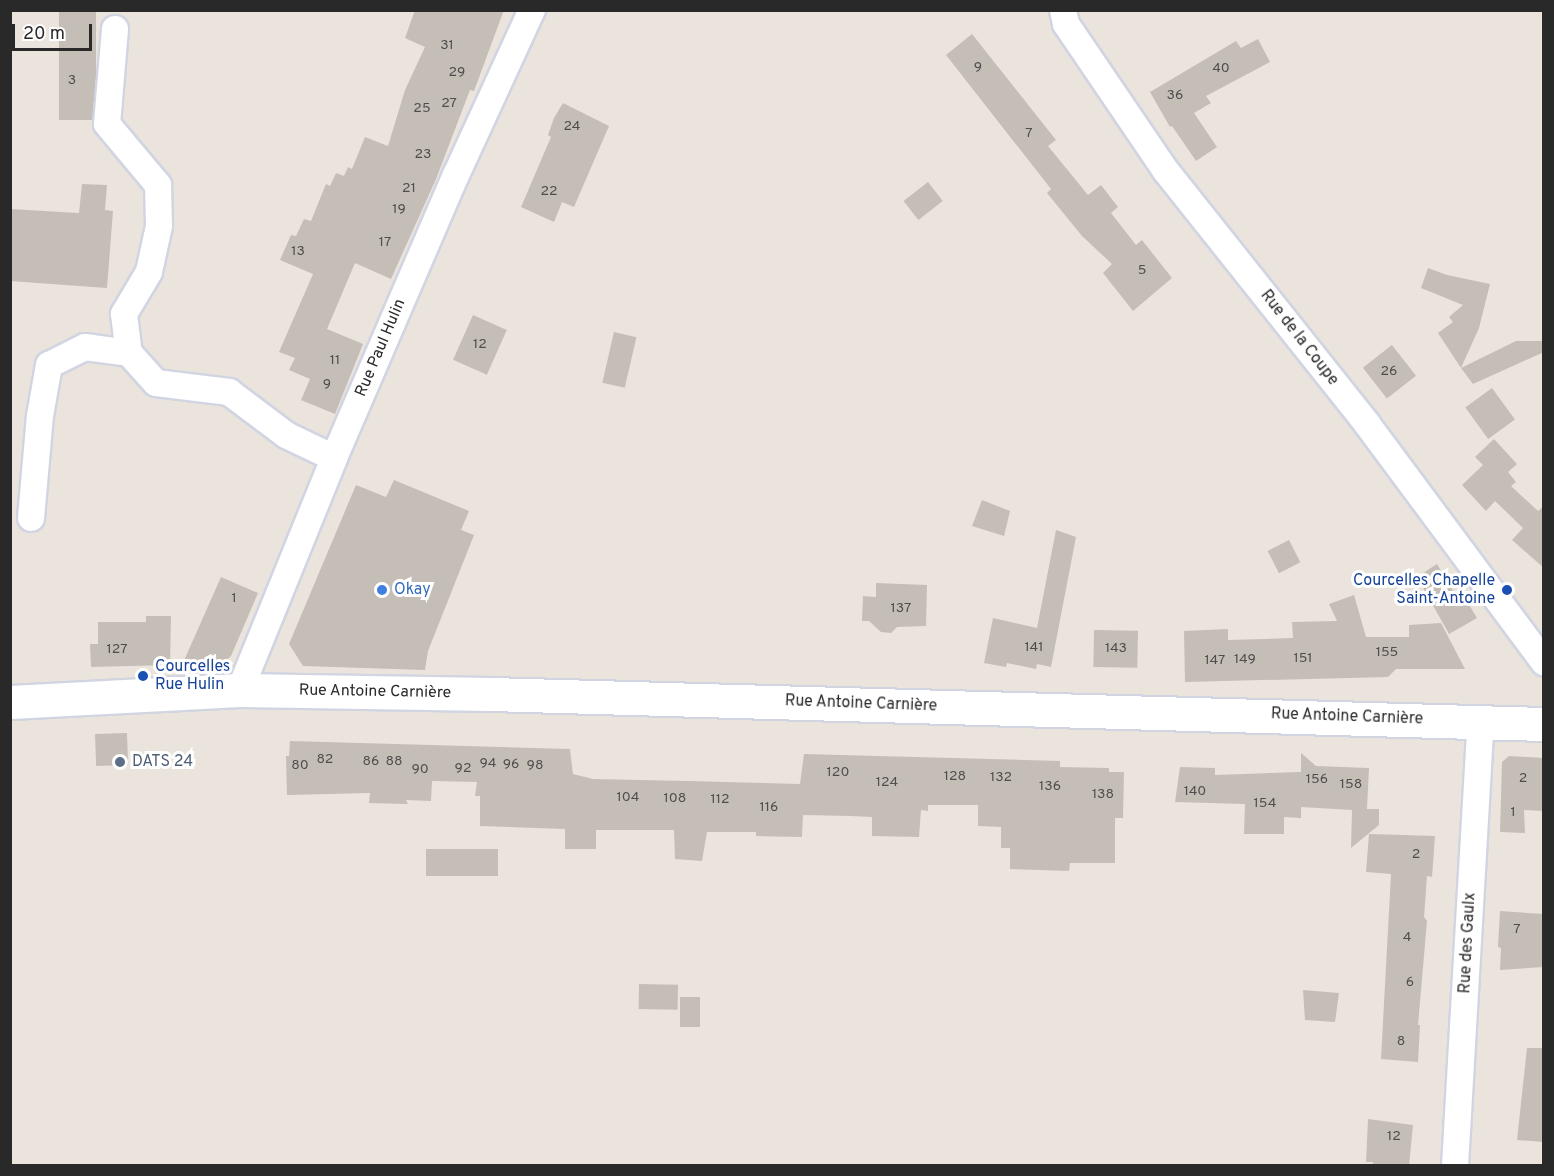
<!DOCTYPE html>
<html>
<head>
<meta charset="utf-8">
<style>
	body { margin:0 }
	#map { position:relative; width:1554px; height:1176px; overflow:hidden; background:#ebe4dc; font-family:Overpass,sans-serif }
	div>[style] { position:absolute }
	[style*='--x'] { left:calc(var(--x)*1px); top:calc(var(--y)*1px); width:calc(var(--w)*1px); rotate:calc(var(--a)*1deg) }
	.building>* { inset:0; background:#c4beb7; transform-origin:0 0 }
	.roads { filter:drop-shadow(2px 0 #d1d5e2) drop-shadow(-2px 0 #d1d5e2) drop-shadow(0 2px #d1d5e2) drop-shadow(0 -2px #d1d5e2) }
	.minor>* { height:26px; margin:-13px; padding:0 13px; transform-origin:13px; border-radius:13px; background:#fff }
	.secondary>* { height:33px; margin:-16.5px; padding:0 16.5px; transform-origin:16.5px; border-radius:16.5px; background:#fff }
	.dots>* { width:16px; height:16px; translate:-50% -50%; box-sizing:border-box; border:3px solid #fff; border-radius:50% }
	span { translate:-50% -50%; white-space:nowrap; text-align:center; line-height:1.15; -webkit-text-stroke:6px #fff; paint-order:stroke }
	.number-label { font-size:14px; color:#504e4c }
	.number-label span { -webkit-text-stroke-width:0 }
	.street-label { font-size:16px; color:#292929 }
	.transit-label { font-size:16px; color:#164399 }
	.right { translate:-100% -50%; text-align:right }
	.left { translate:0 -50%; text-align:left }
	.shop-label { font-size:16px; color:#366cbe }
	.service-label { font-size:16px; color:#4e5e75 }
	.frame { position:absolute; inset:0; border:12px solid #292929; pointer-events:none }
	.scale { position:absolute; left:12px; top:24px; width:80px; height:27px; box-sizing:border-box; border:3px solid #292929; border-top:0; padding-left:8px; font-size:18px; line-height:21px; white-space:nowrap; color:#292929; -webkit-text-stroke:4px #fff; paint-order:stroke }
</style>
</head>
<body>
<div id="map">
	<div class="building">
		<i style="left:59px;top:10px;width:37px;height:110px"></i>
		<i style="clip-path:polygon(415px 10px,504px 10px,474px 91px,470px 90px,436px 179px,391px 279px,355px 263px,327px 329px,363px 344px,335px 414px,301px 400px,310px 379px,289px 370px,295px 358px,279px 352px,313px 274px,280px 260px,291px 235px,296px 236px,304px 219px,311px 221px,326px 184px,330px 186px,336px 173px,344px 176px,348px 167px,352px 169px,365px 137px,388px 146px,405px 90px,425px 47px,405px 38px)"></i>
		<i style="clip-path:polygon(972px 34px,1056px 140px,1048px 146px,1088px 195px,1101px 185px,1118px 207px,1111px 213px,1136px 245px,1142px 240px,1172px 278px,1133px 311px,1103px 273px,1112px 264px,1082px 236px,1047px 193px,1051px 189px,946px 55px)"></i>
		<i style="clip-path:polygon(1258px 39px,1270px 62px,1206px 96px,1211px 103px,1194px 113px,1217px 147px,1196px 161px,1172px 126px,1170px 127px,1150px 92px,1236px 41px,1241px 48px)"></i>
		<i style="clip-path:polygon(563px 103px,609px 126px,574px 207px,562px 202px,554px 222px,521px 207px,551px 137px,548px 135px,554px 118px)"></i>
		<i style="left:928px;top:182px;width:24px;height:31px;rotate:52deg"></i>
		<i style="clip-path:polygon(82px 184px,107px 185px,105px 210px,113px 211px,107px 288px,10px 281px,10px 209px,79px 213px)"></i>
		<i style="clip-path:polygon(1428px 268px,1447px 275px,1490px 284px,1479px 328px,1461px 368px,1438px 333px,1453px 322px,1449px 317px,1463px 305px,1421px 288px)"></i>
		<i style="left:473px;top:315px;width:37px;height:49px;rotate:24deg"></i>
		<i style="left:614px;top:332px;width:23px;height:52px;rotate:13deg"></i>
		<i style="clip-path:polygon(1516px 341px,1544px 341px,1544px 352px,1473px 384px,1461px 368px)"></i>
		<i style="left:1392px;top:345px;width:39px;height:37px;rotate:52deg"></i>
		<i style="left:1492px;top:388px;width:39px;height:33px;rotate:54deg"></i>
		<i style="clip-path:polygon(1494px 439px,1517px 464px,1508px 472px,1516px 482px,1511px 486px,1538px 511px,1544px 506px,1544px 568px,1512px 540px,1523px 528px,1495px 501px,1486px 511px,1462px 485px,1483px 465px,1475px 457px)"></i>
		<i style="clip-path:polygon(394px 480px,469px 511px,461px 530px,474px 535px,428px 651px,425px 670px,303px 666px,289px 644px,356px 485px,386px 497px)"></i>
		<i style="clip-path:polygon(982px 500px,1010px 511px,1004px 536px,972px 526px)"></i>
		<i style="clip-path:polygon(1056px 530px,1076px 537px,1051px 667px,1037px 664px,1036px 669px,1007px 663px,1006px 667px,984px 663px,993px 618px,1037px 628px)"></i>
		<i style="left:1289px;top:540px;width:25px;height:24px;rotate:63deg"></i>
		<i style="clip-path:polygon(1437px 564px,1459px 601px,1465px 598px,1477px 618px,1449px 634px,1417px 577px)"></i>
		<i style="clip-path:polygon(221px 577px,258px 593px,231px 656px,221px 665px,182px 665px)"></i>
		<i style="clip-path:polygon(876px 583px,927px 585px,926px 626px,897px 627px,891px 633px,881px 632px,869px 621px,862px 621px,863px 596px,876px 597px)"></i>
		<i style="clip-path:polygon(1354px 595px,1366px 637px,1409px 637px,1409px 625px,1441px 623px,1465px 669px,1396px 669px,1388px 677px,1185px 682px,1184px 631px,1228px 629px,1228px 640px,1293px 638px,1292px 622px,1337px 621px,1329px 604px)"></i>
		<i style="clip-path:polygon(146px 616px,171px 616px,170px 665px,91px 667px,90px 644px,98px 644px,98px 622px,146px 622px)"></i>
		<i style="left:1094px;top:630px;width:44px;height:37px;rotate:1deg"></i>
		<i style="left:127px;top:733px;width:32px;height:32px;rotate:88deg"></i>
		<i style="clip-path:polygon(290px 741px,570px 749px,573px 774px,593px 779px,687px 781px,800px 784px,804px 754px,1060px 761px,1060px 767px,1109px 768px,1109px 772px,1124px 772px,1123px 818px,1115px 818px,1115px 863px,1070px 863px,1069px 871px,1010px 869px,1010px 848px,1001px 848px,1001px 827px,978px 826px,978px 805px,928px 805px,928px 811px,921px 810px,919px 837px,872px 836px,872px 817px,850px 816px,803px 815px,802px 837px,756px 836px,756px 832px,707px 832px,702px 861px,675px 859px,674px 830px,596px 830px,596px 849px,565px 849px,565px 829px,480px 826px,480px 796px,475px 796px,477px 782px,432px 781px,431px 801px,406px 800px,408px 804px,369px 803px,370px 793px,287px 795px,286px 756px,289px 756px)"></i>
		<i style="clip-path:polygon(1301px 753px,1316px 766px,1369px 768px,1367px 809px,1379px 809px,1379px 825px,1351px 848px,1352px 810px,1301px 807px,1301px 818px,1284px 817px,1284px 834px,1244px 834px,1245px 804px,1175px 802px,1180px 767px,1215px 768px,1215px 775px,1301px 772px)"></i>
		<i style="clip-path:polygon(1509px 756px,1544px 758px,1544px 811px,1524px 810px,1525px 833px,1500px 832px,1502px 762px)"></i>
		<i style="clip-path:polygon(1369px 834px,1435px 836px,1432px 877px,1427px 876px,1424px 917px,1427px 921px,1418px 1025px,1420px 1025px,1418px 1062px,1381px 1059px,1391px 874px,1366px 872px)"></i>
		<i style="left:426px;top:849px;width:72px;height:27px"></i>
		<i style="clip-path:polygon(1500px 911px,1544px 914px,1544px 967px,1500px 970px,1501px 948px,1498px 947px)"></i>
		<i style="left:639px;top:984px;width:39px;height:25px;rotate:1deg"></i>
		<i style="clip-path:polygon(1303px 990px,1339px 993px,1335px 1022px,1305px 1020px)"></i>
		<i style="left:680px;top:997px;width:20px;height:30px"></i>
		<i style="clip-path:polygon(1527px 1048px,1544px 1048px,1544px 1142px,1517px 1140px)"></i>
		<i style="clip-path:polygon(1368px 1119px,1413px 1125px,1409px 1166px,1373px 1166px,1373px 1162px,1366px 1162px)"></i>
	</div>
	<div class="roads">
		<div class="minor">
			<i style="--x:1063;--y:10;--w:14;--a:78"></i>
			<i style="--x:1066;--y:24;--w:178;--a:55.8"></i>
			<i style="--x:1166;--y:171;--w:323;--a:51.5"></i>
			<i style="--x:1367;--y:424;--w:297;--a:53.4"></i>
			<i style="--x:115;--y:29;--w:95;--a:94.8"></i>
			<i style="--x:107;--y:124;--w:80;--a:50.1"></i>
			<i style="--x:158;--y:185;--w:41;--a:88.6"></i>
			<i style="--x:159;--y:226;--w:47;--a:102.3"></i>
			<i style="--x:149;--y:272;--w:49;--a:120.8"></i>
			<i style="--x:124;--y:314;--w:39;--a:83"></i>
			<i style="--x:129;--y:353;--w:40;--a:48"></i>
			<i style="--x:156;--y:383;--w:74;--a:7"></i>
			<i style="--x:229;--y:392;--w:71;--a:37"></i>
			<i style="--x:286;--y:435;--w:53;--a:25.6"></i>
			<i style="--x:31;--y:518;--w:102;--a:-85"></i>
			<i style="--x:40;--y:416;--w:52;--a:-80"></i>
			<i style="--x:49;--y:365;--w:40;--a:-26.6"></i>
			<i style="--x:85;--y:347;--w:44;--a:7.8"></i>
			<i style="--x:240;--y:690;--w:250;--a:-67.9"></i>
			<i style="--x:334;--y:458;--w:308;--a:-66.7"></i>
			<i style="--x:456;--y:175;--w:182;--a:-65.3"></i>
			<i style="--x:1455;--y:1166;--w:447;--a:-86.7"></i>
		</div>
		<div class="secondary">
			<i style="--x:10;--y:702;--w:230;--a:-3"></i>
			<i style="--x:240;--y:690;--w:250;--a:0.9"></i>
			<i style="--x:490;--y:694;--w:1054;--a:1.63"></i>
		</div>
	</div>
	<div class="dots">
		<i style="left:382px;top:590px;background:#3f7fe0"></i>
		<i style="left:1507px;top:590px;background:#1a4fb4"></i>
		<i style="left:143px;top:676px;background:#1a4fb4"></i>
		<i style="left:120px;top:762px;background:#5c6f8a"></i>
	</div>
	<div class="number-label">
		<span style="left:447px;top:46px">31</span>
		<span style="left:978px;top:68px">9</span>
		<span style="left:1221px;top:69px">40</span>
		<span style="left:457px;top:73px">29</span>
		<span style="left:72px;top:81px">3</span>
		<span style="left:1175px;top:96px">36</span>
		<span style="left:449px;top:104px">27</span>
		<span style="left:422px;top:109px">25</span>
		<span style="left:572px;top:127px">24</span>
		<span style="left:1029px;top:134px">7</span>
		<span style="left:423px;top:155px">23</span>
		<span style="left:409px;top:189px">21</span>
		<span style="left:549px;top:192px">22</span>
		<span style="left:399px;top:210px">19</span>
		<span style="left:385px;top:243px">17</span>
		<span style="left:298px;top:252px">13</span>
		<span style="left:1142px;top:271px">5</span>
		<span style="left:480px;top:345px">12</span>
		<span style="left:335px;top:361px">11</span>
		<span style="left:1389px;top:372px">26</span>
		<span style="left:327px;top:385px">9</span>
		<span style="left:234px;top:599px">1</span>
		<span style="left:901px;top:609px">137</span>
		<span style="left:1034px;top:648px">141</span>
		<span style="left:1116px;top:649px">143</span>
		<span style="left:117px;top:650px">127</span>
		<span style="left:1387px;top:653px">155</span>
		<span style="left:1303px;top:659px">151</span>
		<span style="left:1245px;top:660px">149</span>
		<span style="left:1215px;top:661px">147</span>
		<span style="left:325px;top:760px">82</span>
		<span style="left:371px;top:762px">86</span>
		<span style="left:394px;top:762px">88</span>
		<span style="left:488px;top:764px">94</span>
		<span style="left:511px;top:765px">96</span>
		<span style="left:300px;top:766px">80</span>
		<span style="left:535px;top:766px">98</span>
		<span style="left:463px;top:769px">92</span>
		<span style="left:420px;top:770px">90</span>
		<span style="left:838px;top:773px">120</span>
		<span style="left:955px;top:777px">128</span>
		<span style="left:1001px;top:778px">132</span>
		<span style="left:1523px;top:779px">2</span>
		<span style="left:1317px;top:780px">156</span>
		<span style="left:887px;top:783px">124</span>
		<span style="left:1351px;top:785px">158</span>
		<span style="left:1050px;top:787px">136</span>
		<span style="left:1195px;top:792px">140</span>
		<span style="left:1103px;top:795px">138</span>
		<span style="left:628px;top:798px">104</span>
		<span style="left:675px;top:799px">108</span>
		<span style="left:720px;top:800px">112</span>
		<span style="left:1265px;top:804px">154</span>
		<span style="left:769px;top:808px">116</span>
		<span style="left:1513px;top:813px">1</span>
		<span style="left:1416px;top:855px">2</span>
		<span style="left:1517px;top:930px">7</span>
		<span style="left:1407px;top:938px">4</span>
		<span style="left:1410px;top:983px">6</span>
		<span style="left:1401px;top:1042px">8</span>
		<span style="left:1394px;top:1137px">12</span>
	</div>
	<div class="street-label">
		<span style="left:1299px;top:338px;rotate:52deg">Rue de la Coupe</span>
		<span style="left:381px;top:348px;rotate:-67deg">Rue Paul Hulin</span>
		<span style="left:375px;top:692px;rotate:1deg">Rue Antoine Carnière</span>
		<span style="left:861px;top:704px;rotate:2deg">Rue Antoine Carnière</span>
		<span style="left:1347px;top:717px;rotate:2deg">Rue Antoine Carnière</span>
		<span style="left:1468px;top:943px;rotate:-87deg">Rue des Gaulx</span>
	</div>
	<div class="transit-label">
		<span class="right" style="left:1495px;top:590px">Courcelles Chapelle<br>Saint-Antoine</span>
		<span class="left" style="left:155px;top:676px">Courcelles<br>Rue Hulin</span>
	</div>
	<div class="shop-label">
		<span class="left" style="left:394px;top:590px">Okay</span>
	</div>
	<div class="service-label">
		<span class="left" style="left:132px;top:762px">DATS 24</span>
	</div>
	<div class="frame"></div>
	<div class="scale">20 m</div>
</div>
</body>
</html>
